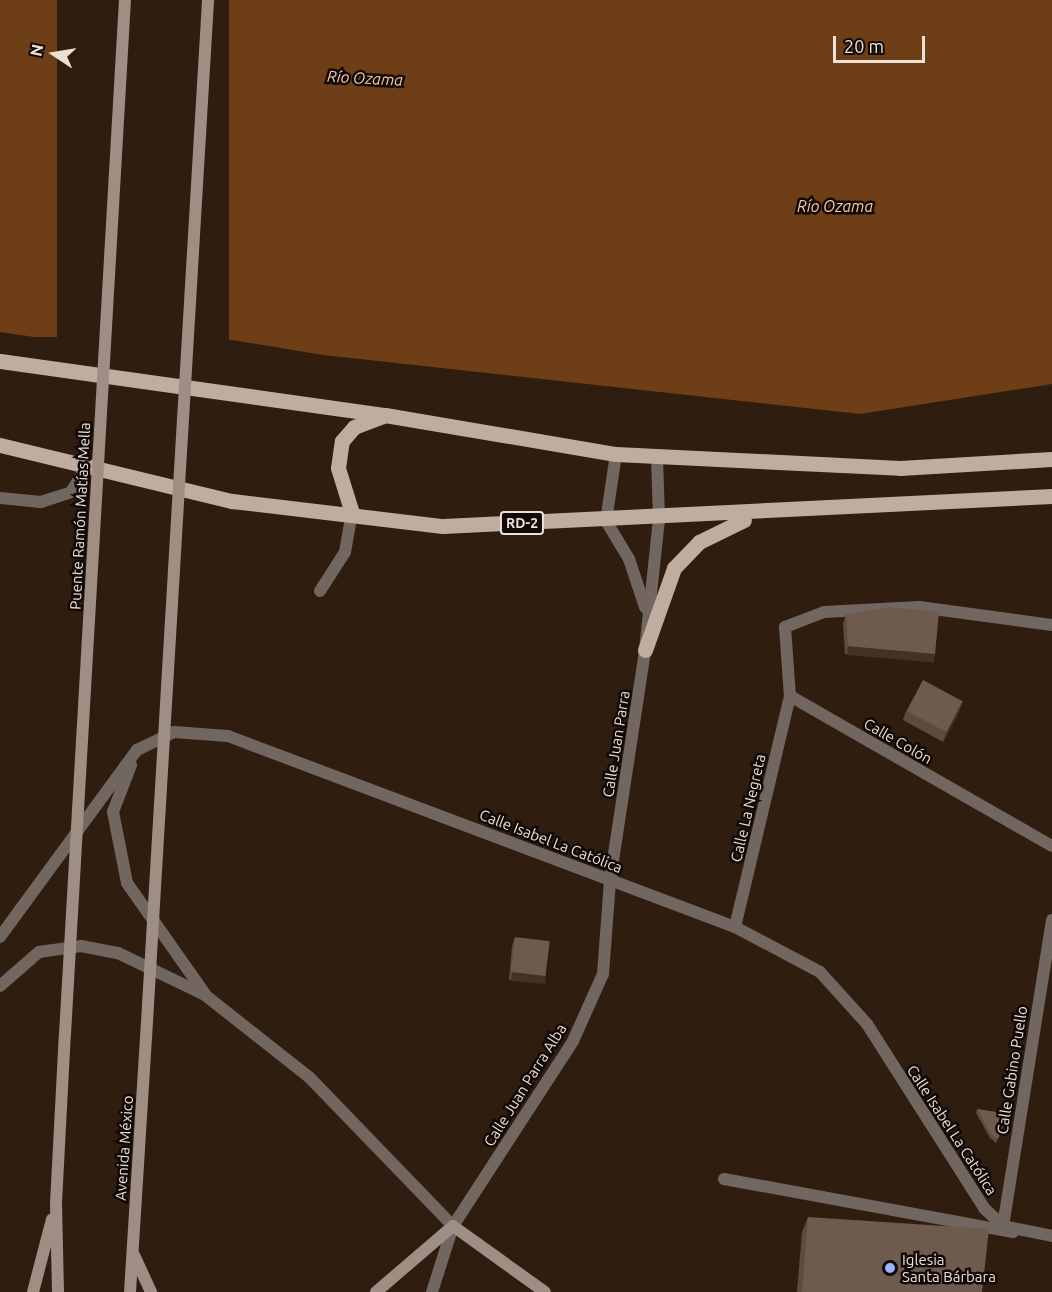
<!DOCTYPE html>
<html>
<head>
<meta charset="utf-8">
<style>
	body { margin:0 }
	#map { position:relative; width:1052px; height:1292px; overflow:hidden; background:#2f1d10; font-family:Ubuntu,sans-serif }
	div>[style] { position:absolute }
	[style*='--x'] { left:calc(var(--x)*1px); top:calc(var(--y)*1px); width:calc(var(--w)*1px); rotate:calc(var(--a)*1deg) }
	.water>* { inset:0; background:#6e3e17 }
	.pier>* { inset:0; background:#2f1d10; transform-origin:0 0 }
	.service>* { height:12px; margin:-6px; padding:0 6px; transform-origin:6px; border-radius:6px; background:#716760 }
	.pedestrian>* { height:12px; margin:-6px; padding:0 6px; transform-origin:6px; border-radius:6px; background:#716760 }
	.minor>* { height:12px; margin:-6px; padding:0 6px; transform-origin:6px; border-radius:6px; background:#716760 }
	.secondary>* { height:12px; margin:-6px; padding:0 6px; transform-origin:6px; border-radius:6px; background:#9e8e84 }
	.primary>* { height:15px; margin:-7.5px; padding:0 7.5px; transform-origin:7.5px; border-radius:7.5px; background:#c1ad9f }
	.secondary-bridge>* { height:12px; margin:-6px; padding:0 6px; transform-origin:6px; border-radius:6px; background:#9e8e84 }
	.wall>* { inset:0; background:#5f4b3e }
	.shaded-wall>* { inset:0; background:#453224; transform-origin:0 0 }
	.building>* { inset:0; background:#6e5b4e; transform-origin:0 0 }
	.dots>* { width:16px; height:16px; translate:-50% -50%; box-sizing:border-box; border:3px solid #110905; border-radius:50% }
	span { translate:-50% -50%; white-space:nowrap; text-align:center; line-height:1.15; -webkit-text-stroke:5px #110905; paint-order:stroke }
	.shield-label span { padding:2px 4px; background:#110905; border:2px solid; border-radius:4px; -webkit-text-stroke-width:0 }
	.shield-label { font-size:14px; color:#ece0d7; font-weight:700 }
	.street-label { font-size:15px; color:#ece0d7 }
	.poi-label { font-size:15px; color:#ece0d7 }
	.left { translate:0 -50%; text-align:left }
	.water-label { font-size:16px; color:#f7c8a7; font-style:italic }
	.north { position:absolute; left:24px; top:24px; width:60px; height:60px; -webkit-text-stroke:4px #110905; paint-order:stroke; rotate:282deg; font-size:16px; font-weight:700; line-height:24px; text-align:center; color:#ece0d7 }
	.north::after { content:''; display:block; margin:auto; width:21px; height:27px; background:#ece0d7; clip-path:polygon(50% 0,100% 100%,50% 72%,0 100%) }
	.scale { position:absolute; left:833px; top:36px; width:92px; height:27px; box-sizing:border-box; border:3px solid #ece0d7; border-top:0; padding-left:8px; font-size:18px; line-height:21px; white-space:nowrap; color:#ece0d7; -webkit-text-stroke:4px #110905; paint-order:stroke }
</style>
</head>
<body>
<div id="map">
	<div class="water">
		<i style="clip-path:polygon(0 0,1052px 0,1052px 384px,860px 414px,323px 355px,214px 337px,34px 337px,0 332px)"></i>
	</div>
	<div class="pier">
		<i style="left:57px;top:0;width:172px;height:340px"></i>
	</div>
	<div class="service">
		<i style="--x:0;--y:498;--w:41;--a:5.6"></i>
		<i style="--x:41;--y:502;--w:32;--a:-18"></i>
		<i style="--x:71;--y:492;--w:28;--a:-58"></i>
		<i style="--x:320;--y:591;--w:46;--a:-57.3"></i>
		<i style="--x:345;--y:552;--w:40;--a:-80"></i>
	</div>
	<div class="pedestrian">
		<i style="--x:724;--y:1179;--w:294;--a:10.4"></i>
	</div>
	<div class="minor">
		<i style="--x:616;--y:454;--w:68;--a:98.5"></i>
		<i style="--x:606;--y:521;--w:44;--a:58.8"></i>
		<i style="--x:629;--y:559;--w:51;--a:71.6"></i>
		<i style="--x:1052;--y:625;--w:134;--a:-172.3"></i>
		<i style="--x:919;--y:607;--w:95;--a:177"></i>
		<i style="--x:824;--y:612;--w:42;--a:159"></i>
		<i style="--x:785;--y:627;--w:69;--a:85.9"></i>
		<i style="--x:790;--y:696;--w:302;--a:29.8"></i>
		<i style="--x:131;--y:765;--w:50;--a:111"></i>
		<i style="--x:113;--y:812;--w:72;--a:78.8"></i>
		<i style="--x:127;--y:883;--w:136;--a:54.9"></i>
		<i style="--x:735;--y:927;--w:237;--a:-76.6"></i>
		<i style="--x:0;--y:937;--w:232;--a:-53.8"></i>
		<i style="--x:137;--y:750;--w:41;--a:-25.9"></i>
		<i style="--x:174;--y:732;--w:54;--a:4.2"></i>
		<i style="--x:228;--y:736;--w:542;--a:20.64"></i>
		<i style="--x:735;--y:927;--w:96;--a:27.9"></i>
		<i style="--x:820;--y:972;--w:70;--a:47.9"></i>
		<i style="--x:867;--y:1024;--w:219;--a:57.5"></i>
		<i style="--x:985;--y:1209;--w:25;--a:43"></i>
		<i style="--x:1003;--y:1226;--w:50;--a:11.5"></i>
		<i style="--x:0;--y:986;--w:52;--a:-41.1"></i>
		<i style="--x:39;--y:952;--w:42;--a:-8.1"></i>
		<i style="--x:81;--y:946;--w:38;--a:11"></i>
		<i style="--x:118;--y:953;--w:97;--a:25.8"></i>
		<i style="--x:205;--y:995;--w:134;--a:38.3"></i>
		<i style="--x:310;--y:1078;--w:206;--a:46"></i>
		<i style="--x:1003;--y:1226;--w:310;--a:-80.9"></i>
		<i style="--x:432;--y:1292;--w:69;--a:-72.3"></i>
		<i style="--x:453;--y:1226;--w:221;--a:-57"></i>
		<i style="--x:573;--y:1041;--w:73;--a:-65.9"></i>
		<i style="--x:603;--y:974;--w:94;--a:-85.7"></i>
		<i style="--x:610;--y:880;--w:233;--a:-81.3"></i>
		<i style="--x:645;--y:650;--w:133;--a:-83.9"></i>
		<i style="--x:659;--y:518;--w:60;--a:-91.9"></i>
	</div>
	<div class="secondary">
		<i style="--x:134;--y:1255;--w:41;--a:65.3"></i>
		<i style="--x:33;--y:1292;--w:75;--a:-75.4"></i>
		<i style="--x:58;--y:1292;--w:89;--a:-91.3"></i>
		<i style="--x:56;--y:1203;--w:169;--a:-87"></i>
		<i style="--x:130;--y:1292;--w:288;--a:-86.4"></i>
		<i style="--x:376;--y:1292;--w:101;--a:-40.6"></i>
		<i style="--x:453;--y:1226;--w:113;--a:35.7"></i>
	</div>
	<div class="primary">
		<i style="--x:0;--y:361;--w:389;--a:8"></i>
		<i style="--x:385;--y:415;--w:234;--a:9.6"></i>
		<i style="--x:616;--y:454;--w:284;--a:2.8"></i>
		<i style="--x:900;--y:468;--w:152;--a:-3.4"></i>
		<i style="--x:0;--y:445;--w:239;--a:13.6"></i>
		<i style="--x:232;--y:501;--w:212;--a:6.8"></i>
		<i style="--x:443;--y:526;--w:610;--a:-2.82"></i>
		<i style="--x:352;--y:513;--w:47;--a:-107.3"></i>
		<i style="--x:338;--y:468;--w:27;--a:-82"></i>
		<i style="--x:342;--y:441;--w:18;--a:-49"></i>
		<i style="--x:354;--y:427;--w:31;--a:-21"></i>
		<i style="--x:645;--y:650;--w:87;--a:-70.5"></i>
		<i style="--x:674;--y:568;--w:36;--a:-46"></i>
		<i style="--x:699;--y:542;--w:50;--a:-26.1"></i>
	</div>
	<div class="secondary-bridge">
		<i style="--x:148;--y:1005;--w:1007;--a:-86.58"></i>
		<i style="--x:65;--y:1034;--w:1036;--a:-86.68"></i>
	</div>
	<div class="wall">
		<i style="clip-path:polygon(846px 614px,935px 654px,932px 662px,845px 654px,843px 623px)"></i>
		<i style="clip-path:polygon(960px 710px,943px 742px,903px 720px,906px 711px)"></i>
		<i style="clip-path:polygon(515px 937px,543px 983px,509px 980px,512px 946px)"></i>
		<i style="clip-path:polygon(977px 1109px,1008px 1114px,996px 1143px,990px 1138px,976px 1113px)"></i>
		<i style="clip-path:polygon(808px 1217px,982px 1292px,797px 1292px,802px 1232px)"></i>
	</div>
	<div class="shaded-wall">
		<i style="left:848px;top:646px;width:87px;height:9px;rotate:5deg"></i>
		<i style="clip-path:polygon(963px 701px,960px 710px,943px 742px,946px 733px)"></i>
		<i style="left:512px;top:972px;width:34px;height:9px;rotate:5deg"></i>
	</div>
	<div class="building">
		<i style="clip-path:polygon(891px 607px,939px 612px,935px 654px,848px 646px,846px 614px)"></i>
		<i style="left:923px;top:680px;width:45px;height:35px;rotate:28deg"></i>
		<i style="left:515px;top:937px;width:35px;height:35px;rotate:7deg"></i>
		<i style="clip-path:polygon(977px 1109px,1008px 1114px,998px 1139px,991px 1134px)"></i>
		<i style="clip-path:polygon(808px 1217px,989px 1229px,982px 1292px,802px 1292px)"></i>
	</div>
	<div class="dots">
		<i style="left:890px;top:1268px;background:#98b6fd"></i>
	</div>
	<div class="shield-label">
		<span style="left:522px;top:523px">RD-2</span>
	</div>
	<div class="street-label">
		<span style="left:80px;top:516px;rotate:-87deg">Puente Ramón Matías Mella</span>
		<span style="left:898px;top:741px;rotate:30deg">Calle Colón</span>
		<span style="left:616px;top:744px;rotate:-81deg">Calle Juan Parra</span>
		<span style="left:748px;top:808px;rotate:-77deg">Calle La Negreta</span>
		<span style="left:551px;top:841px;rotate:21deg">Calle Isabel La Católica</span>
		<span style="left:1012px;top:1070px;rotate:-81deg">Calle Gabino Puello</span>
		<span style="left:525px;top:1085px;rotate:-58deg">Calle Juan Parra Alba</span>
		<span style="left:952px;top:1130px;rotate:57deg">Calle Isabel La Católica</span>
		<span style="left:124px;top:1148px;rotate:-86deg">Avenida México</span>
	</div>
	<div class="poi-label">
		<span class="left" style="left:902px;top:1268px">Iglesia<br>Santa Bárbara</span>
	</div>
	<div class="water-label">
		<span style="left:365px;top:78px;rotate:3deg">Río Ozama</span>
		<span style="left:835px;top:206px">Río Ozama</span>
	</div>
	<div class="north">N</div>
	<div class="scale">20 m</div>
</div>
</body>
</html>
